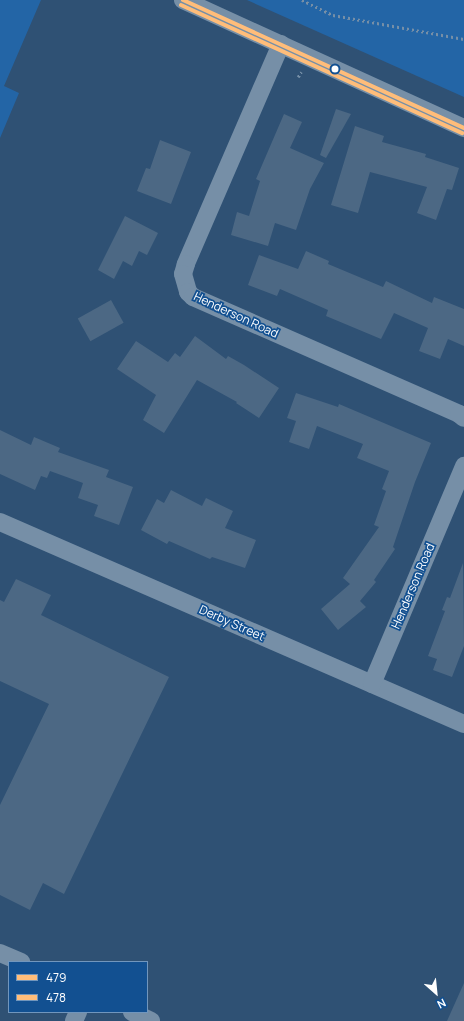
<!DOCTYPE html>
<html>
<head>
<meta charset="utf-8">
<style>
	body { margin:0 }
	#map { position:relative; width:464px; height:1021px; overflow:hidden; background:#2f5174; font-family:Manrope,sans-serif }
	div>[style] { position:absolute }
	[style*='--x'] { left:calc(var(--x)*1px); top:calc(var(--y)*1px); width:calc(var(--w)*1px); rotate:calc(var(--a)*1deg) }
	.green>* { inset:0; background:#2365a6 }
	.building>* { inset:0; background:#4c6884; transform-origin:0 0 }
	.path>* { height:2.5px; margin-top:-1.25px; transform-origin:0; background:repeating-linear-gradient(90deg,#768fa7 0 2px,transparent 0 5px) }
	.minor>* { height:18px; margin:-9px; padding:0 9px; transform-origin:9px; border-radius:9px; background:#768fa7 }
	.bus-1>* { height:4px; margin:-2px; padding:0 2px; transform-origin:2px; border-radius:2px; background:#ffbd7a }
	.bus-2>* { height:4px; margin:-2px; padding:0 2px; transform-origin:2px; border-radius:2px; background:#ffbd7a }
	.dots>* { width:11px; height:11px; translate:-50% -50%; box-sizing:border-box; border:2px solid #125091; border-radius:50% }
	span { translate:-50% -50%; white-space:nowrap; text-align:center; line-height:1.15; -webkit-text-stroke:3.5px #125091; paint-order:stroke }
	.street-label { font-size:12px; color:#fff }
	.legend { position:absolute; left:8px; top:961px; width:140px; height:52px; box-sizing:border-box; background:#125091; border:1px solid #7196bd; margin:0; padding:5px 7px; list-style:none; font-size:12px; color:#fff }
	.legend li { display:flex; align-items:center; gap:8px; height:20px }
	.legend b { width:20px; border:1px solid #7196bd }
	.north { position:absolute; left:416px; top:973px; width:40px; height:40px; -webkit-text-stroke:3px #125091; paint-order:stroke; rotate:153deg; font-size:11px; font-weight:700; line-height:16px; text-align:center; color:#fff }
	.north::after { content:''; display:block; margin:auto; width:14px; height:18px; background:#fff; clip-path:polygon(50% 0,100% 100%,50% 72%,0 100%) }
</style>
</head>
<body>
<div id="map">
	<div class="green">
		<i style="clip-path:polygon(0 0,41px 0,4px 86px,19px 93px,0 138px)"></i>
		<i style="clip-path:polygon(247px 0,464px 0,464px 97px)"></i>
	</div>
	<div class="building">
		<i style="clip-path:polygon(336px 109px,351px 114px,326px 158px,320px 155px)"></i>
		<i style="clip-path:polygon(284px 114px,302px 122px,290px 148px,324px 163px,310px 189px,296px 230px,275px 223px,268px 246px,231px 235px,237px 212px,249px 216px,260px 181px,256px 179px)"></i>
		<i style="clip-path:polygon(355px 126px,384px 136px,382px 142px,426px 154px,425px 157px,459px 168px,452px 190px,447px 189px,436px 220px,417px 213px,427px 187px,370px 172px,358px 213px,331px 205px)"></i>
		<i style="clip-path:polygon(160px 140px,191px 152px,171px 204px,137px 191px,146px 168px,150px 169px)"></i>
		<i style="clip-path:polygon(125px 216px,158px 233px,147px 255px,139px 251px,132px 266px,123px 261px,114px 279px,98px 270px)"></i>
		<i style="clip-path:polygon(306px 251px,329px 261px,328px 264px,383px 287px,386px 281px,432px 303px,434px 297px,464px 309px,464px 346px,448px 339px,440px 359px,419px 351px,428px 328px,394px 313px,381px 339px,326px 316px,328px 310px,280px 289px,277px 296px,248px 285px,259px 255px,298px 269px)"></i>
		<i style="left:111px;top:300px;width:26px;height:38px;rotate:61deg"></i>
		<i style="clip-path:polygon(195px 336px,226px 359px,228px 356px,244px 365px,279px 388px,259px 418px,236px 403px,237px 402px,197px 380px,164px 433px,143px 420px,156px 395px,117px 369px,136px 341px,168px 362px,175px 353px,180px 357px)"></i>
		<i style="clip-path:polygon(296px 393px,338px 407px,339px 404px,431px 443px,415px 482px,393px 547px,395px 549px,374px 580px,376px 582px,360px 601px,366px 607px,338px 630px,321px 609px,350px 584px,343px 578px,379px 527px,374px 525px,386px 491px,382px 489px,389px 471px,357px 458px,363px 444px,317px 426px,309px 449px,289px 442px,296px 421px,287px 418px)"></i>
		<i style="clip-path:polygon(0 430px,31px 445px,34px 437px,60px 448px,58px 452px,109px 470px,106px 477px,133px 487px,119px 525px,94px 516px,98px 505px,78px 498px,83px 483px,50px 471px,47px 478px,41px 476px,35px 490px,0 474px)"></i>
		<i style="clip-path:polygon(171px 490px,202px 506px,206px 498px,233px 511px,225px 528px,256px 540px,245px 568px,212px 557px,210px 559px,169px 541px,167px 544px,141px 530px,157px 499px,164px 503px)"></i>
		<i style="clip-path:polygon(463px 563px,464px 646px,452px 677px,433px 670px,437px 659px,428px 656px,445px 611px,442px 610px,447px 597px,450px 598px)"></i>
		<i style="clip-path:polygon(16px 579px,51px 595px,41px 615px,169px 677px,64px 894px,43px 883px,30px 910px,0 895px,0 805px,49px 704px,0 681px,0 600px,4px 602px)"></i>
		<i style="clip-path:polygon(464px 983px,464px 1021px,447px 1021px)"></i>
	</div>
	<div class="path">
		<i style="--x:302;--y:0;--w:34;--a:26"></i>
		<i style="--x:333;--y:15;--w:133;--a:10.4"></i>
		<i style="--x:298;--y:77;--w:6;--a:-59"></i>
	</div>
	<div class="minor">
		<i style="--x:183;--y:0;--w:309;--a:24.5"></i>
		<i style="--x:281;--y:44;--w:240;--a:113.4"></i>
		<i style="--x:186;--y:264;--w:10;--a:107"></i>
		<i style="--x:183;--y:274;--w:19;--a:74"></i>
		<i style="--x:188;--y:292;--w:7;--a:45"></i>
		<i style="--x:193;--y:297;--w:291;--a:23.7"></i>
		<i style="--x:459;--y:414;--w:6;--a:39"></i>
		<i style="--x:0;--y:522;--w:506;--a:23.53"></i>
		<i style="--x:372;--y:684;--w:237;--a:-67.1"></i>
		<i style="--x:0;--y:953;--w:23;--a:23"></i>
		<i style="--x:132;--y:1012;--w:21;--a:25"></i>
		<i style="--x:74;--y:1021;--w:10;--a:-66"></i>
	</div>
	<div class="bus-1">
		<i style="--x:183;--y:0;--w:309;--a:24.5"></i>
	</div>
	<div class="bus-2">
		<i style="--x:181;--y:5;--w:309;--a:24.5"></i>
	</div>
	<div class="dots">
		<i style="left:335px;top:69px;background:#fff"></i>
	</div>
	<div class="street-label">
		<span style="left:236px;top:315px;rotate:25deg">Henderson Road</span>
		<span style="left:413px;top:586px;rotate:-67deg">Henderson Road</span>
		<span style="left:232px;top:623px;rotate:24deg">Derby Street</span>
	</div>
	<ul class="legend">
	<li><b style="height:5px;background:#ffbd7a"></b>479</li>
	<li><b style="height:5px;background:#ffbd7a"></b>478</li>
	</ul>
	<div class="north">N</div>
</div>
</body>
</html>
